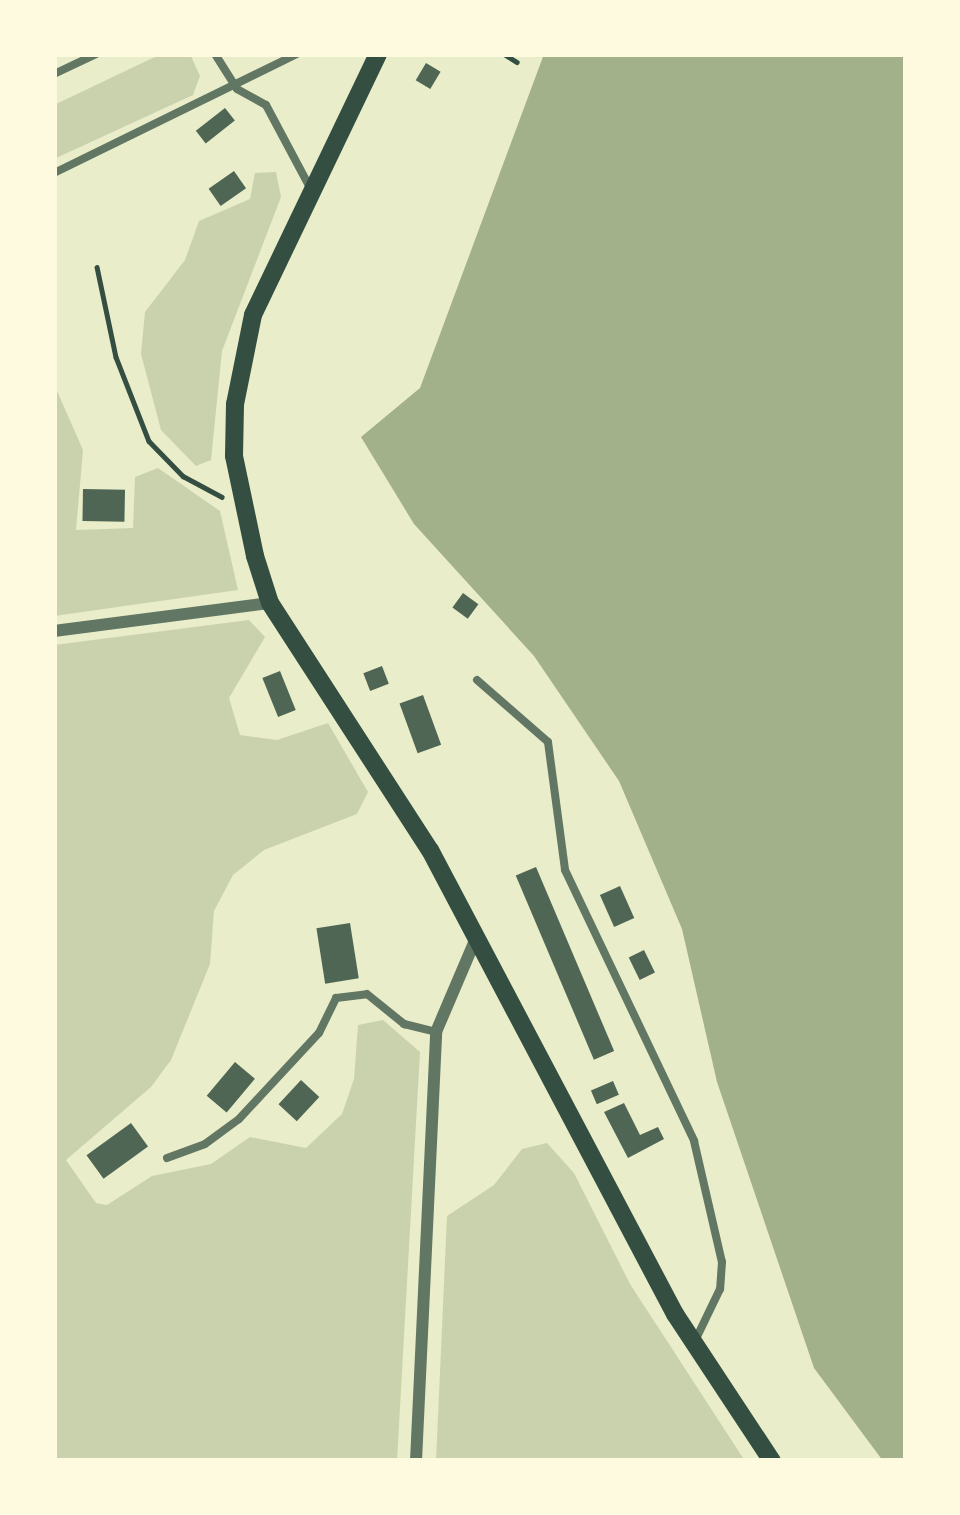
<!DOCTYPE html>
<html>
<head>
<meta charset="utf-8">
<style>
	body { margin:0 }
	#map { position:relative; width:960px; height:1515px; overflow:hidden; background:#e9edc9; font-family:"IBM Plex Sans",sans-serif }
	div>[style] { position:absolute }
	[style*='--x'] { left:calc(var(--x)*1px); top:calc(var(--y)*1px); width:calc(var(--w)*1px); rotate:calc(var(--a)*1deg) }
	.green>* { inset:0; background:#cad2ad }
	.water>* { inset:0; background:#a3b18a }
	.building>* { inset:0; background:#4f6655; transform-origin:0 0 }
	.path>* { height:4.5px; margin:-2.25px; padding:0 2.25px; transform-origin:2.25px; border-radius:2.25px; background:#344e41 }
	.service>* { height:8px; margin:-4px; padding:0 4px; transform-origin:4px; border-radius:4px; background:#617663 }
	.minor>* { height:12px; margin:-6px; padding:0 6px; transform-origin:6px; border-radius:6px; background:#617663 }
	.secondary>* { height:18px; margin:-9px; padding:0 9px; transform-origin:9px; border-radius:9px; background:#344e41 }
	span { translate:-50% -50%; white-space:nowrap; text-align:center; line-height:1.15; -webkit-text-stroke:12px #fefae0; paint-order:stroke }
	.frame { position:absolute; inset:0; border:57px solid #fefae0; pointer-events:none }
</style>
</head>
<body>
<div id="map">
	<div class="green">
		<i style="clip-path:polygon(161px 54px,191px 56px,200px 76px,193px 95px,54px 159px,54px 105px)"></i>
		<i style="clip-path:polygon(276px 172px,281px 197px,222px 351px,211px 460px,196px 466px,161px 430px,141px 354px,145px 312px,185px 260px,199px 221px,250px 199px,255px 173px)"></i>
		<i style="clip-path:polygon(54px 384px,83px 450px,76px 530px,133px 528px,135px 477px,158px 468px,220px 511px,238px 590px,54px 616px)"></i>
		<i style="clip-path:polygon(249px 620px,265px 637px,229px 698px,240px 735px,277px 740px,328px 723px,368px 792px,357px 814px,264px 850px,233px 875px,214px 911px,210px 964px,171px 1060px,151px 1087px,66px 1160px,96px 1203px,107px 1205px,152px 1176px,211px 1164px,250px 1137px,306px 1148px,342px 1114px,354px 1079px,358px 1025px,383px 1020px,420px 1052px,397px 1461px,54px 1461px,54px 645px)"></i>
		<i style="clip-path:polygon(547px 1143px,574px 1173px,630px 1284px,745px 1461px,436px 1461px,447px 1216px,494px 1185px,522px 1149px)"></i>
	</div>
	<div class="water">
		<i style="clip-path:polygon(544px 54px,906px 54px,906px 1461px,883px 1461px,814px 1368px,717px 1082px,682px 929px,619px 781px,534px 656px,414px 524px,361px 437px,420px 388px)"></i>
	</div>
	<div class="building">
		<i style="left:426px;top:63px;width:17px;height:20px;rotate:31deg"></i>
		<i style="left:225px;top:108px;width:16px;height:37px;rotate:52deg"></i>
		<i style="left:234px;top:171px;width:21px;height:31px;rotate:55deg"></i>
		<i style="left:83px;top:489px;width:42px;height:32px;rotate:1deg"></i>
		<i style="left:463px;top:593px;width:19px;height:18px;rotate:36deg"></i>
		<i style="left:382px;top:666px;width:19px;height:20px;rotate:69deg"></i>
		<i style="left:280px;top:671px;width:42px;height:19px;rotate:68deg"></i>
		<i style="left:423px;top:695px;width:53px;height:25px;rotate:70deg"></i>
		<i style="left:536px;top:867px;width:200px;height:22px;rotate:67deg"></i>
		<i style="left:620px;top:886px;width:35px;height:22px;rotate:66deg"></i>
		<i style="left:350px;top:923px;width:56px;height:34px;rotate:81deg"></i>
		<i style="left:644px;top:950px;width:25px;height:17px;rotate:64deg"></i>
		<i style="left:235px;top:1062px;width:26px;height:44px;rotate:40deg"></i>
		<i style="left:301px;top:1080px;width:25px;height:33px;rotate:43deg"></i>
		<i style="left:613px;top:1081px;width:15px;height:24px;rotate:67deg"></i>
		<i style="clip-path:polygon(624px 1103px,640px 1135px,658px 1127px,664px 1139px,628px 1158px,604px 1112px)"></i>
		<i style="left:131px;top:1123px;width:29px;height:55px;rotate:54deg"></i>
	</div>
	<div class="path">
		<i style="--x:504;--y:54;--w:15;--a:32"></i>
		<i style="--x:97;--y:267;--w:92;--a:78.1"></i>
		<i style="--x:116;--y:357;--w:90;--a:68.6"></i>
		<i style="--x:149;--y:441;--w:49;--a:45.8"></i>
		<i style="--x:183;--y:476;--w:44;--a:28.3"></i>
	</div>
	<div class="service">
		<i style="--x:215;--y:54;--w:41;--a:57.8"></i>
		<i style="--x:237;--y:89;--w:33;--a:29"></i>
		<i style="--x:266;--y:105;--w:92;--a:62"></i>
		<i style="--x:54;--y:74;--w:47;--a:-25.5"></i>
		<i style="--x:54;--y:173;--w:271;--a:-26.1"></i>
		<i style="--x:477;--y:680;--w:94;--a:41.1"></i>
		<i style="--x:548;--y:742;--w:129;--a:82.4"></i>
		<i style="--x:565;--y:870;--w:300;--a:64.5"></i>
		<i style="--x:694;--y:1141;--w:124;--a:77"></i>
		<i style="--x:722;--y:1262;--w:27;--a:94"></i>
		<i style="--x:720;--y:1289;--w:60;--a:115.7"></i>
		<i style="--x:167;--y:1158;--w:40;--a:-20.2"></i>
		<i style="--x:205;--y:1144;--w:42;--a:-36.3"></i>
		<i style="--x:239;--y:1119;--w:117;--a:-47.1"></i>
		<i style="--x:319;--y:1033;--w:39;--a:-64"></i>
		<i style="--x:336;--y:998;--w:31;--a:-7"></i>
		<i style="--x:367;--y:994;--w:48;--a:39"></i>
		<i style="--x:404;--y:1024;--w:33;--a:14"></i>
	</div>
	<div class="minor">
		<i style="--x:54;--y:631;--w:218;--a:-7.4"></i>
		<i style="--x:416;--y:1461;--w:429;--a:-87.3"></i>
		<i style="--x:436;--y:1032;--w:102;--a:-66.9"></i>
	</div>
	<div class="secondary">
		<i style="--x:378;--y:54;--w:289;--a:115.6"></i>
		<i style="--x:253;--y:315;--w:91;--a:101.4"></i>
		<i style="--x:235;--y:404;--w:52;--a:91.1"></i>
		<i style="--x:234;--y:456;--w:102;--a:78.1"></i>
		<i style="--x:255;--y:556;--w:49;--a:72.3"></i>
		<i style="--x:270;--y:603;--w:294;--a:57.1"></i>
		<i style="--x:430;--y:850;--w:525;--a:62.17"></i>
		<i style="--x:675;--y:1314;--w:176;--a:56.6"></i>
	</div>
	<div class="frame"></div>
</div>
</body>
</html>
